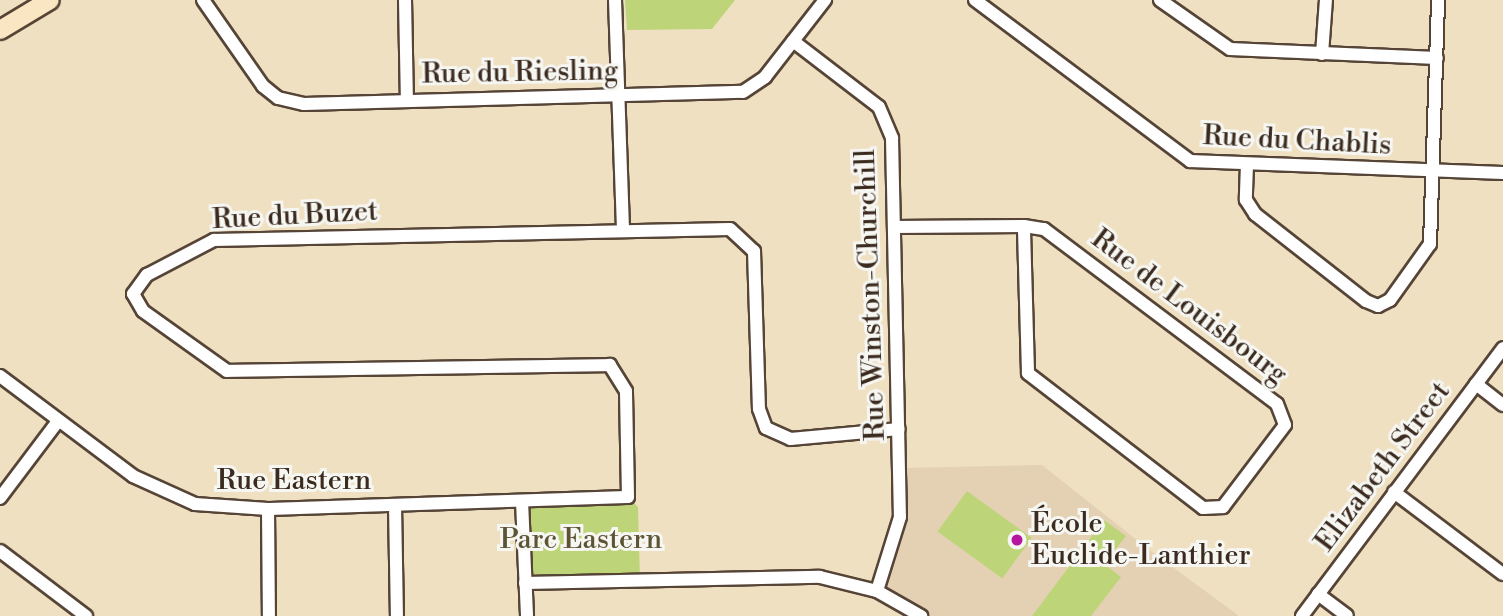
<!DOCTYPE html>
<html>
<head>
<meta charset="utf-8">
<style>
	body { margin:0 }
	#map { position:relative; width:1503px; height:616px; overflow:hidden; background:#f0e0c2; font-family:"Libre Bodoni",serif }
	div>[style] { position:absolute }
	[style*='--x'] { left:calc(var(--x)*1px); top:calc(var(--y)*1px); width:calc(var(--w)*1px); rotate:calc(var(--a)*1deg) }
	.built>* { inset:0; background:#e4d1b4 }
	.green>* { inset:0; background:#bdd478; transform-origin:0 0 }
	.roads { filter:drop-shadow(2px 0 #564537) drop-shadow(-2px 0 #564537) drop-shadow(0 2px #564537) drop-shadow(0 -2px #564537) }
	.minor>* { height:12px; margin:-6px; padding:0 6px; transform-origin:6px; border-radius:6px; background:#fff }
	.secondary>* { height:18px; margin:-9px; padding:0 9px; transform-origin:9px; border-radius:9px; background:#fbe6c4 }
	.dots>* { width:19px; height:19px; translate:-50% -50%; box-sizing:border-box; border:4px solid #f6f6f2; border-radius:50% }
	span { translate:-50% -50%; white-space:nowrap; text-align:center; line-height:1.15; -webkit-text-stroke:6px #f6f6f2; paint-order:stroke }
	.street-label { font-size:28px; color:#3b2a1e }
	.poi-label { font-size:28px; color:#3b2a1e }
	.left { translate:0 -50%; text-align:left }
	.park-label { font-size:28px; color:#5c5434 }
</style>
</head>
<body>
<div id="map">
	<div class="built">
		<i style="clip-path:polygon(1042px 465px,1147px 548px,1239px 616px,922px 616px,877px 591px,895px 547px,901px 468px)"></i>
	</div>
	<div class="green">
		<i style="clip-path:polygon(625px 0,735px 0,712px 29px,627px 30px)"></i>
		<i style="left:967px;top:491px;width:80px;height:50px;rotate:36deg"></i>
		<i style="clip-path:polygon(628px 497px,638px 507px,640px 580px,525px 583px,522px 501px)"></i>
		<i style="clip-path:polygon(1104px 520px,1126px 536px,1104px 564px,1121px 577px,1091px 616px,1032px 616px)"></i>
	</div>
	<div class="roads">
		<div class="minor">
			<i style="--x:203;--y:0;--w:105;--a:55.1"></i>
			<i style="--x:263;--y:86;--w:19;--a:39"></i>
			<i style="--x:278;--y:98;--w:27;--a:13"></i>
			<i style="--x:304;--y:104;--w:439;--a:-1.6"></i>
			<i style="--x:743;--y:92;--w:27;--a:-34"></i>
			<i style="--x:765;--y:77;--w:98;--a:-52.1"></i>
			<i style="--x:405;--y:0;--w:101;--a:88.9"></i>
			<i style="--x:615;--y:0;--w:230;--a:88"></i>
			<i style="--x:975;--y:0;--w:269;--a:36.8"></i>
			<i style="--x:1190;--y:161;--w:313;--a:2.2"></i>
			<i style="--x:1160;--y:0;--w:85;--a:35"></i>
			<i style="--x:1230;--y:49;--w:207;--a:2.5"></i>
			<i style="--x:793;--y:41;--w:108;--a:37.5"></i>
			<i style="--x:879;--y:107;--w:34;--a:67"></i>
			<i style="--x:892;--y:138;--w:379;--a:88.8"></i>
			<i style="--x:900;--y:517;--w:77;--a:107.3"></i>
			<i style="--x:1322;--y:54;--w:54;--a:-85.8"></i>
			<i style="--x:1247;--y:164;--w:36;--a:92"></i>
			<i style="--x:1246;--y:200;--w:17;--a:57"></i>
			<i style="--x:1255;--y:214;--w:141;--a:38.1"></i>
			<i style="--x:1366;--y:301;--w:13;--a:23"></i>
			<i style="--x:1378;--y:306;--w:13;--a:-27"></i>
			<i style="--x:1390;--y:300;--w:69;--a:-54.5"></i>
			<i style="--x:1430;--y:244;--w:244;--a:-88.1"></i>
			<i style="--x:894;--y:227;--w:130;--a:-0.4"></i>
			<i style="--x:1024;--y:226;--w:20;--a:9"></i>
			<i style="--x:1044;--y:229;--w:291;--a:36.9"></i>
			<i style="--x:1277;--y:404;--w:22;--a:69"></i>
			<i style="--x:1285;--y:425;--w:103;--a:127.1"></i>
			<i style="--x:1223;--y:507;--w:20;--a:177"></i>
			<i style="--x:1203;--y:508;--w:221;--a:-142.4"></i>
			<i style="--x:1028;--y:373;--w:147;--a:-91.6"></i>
			<i style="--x:0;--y:376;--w:166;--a:36.9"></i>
			<i style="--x:133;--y:476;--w:68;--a:24.3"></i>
			<i style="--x:195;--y:504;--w:73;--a:3.9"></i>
			<i style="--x:268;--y:509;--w:360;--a:-1.9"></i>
			<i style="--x:628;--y:497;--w:106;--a:-91.1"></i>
			<i style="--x:626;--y:391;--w:31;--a:-122"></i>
			<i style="--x:610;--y:365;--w:383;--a:179.1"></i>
			<i style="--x:227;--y:371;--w:103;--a:-144.5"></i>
			<i style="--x:143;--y:311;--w:20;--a:-120"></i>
			<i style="--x:133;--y:294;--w:24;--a:-54"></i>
			<i style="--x:147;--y:275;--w:76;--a:-27.6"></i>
			<i style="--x:214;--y:240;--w:516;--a:-1.22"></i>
			<i style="--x:730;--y:229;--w:33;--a:43"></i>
			<i style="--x:754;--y:251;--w:158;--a:88.2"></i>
			<i style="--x:759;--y:409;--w:20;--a:70"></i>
			<i style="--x:766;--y:428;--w:27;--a:24"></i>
			<i style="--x:791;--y:439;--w:108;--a:-5.3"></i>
			<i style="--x:1476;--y:384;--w:34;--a:38"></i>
			<i style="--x:1394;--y:492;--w:136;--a:37"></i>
			<i style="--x:0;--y:498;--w:96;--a:-53"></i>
			<i style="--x:522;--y:501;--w:115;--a:87.5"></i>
			<i style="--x:395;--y:505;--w:111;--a:89"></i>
			<i style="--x:268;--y:509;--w:107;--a:89.5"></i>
			<i style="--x:0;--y:551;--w:108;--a:37.1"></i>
			<i style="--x:525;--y:583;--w:295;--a:-1.2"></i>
			<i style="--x:820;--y:577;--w:59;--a:13.8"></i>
			<i style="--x:877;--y:591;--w:51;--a:29.6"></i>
			<i style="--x:1318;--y:594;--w:36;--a:37"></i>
			<i style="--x:1302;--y:616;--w:335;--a:-53.1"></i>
		</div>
		<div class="secondary">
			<i style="--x:0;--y:30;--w:58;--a:-31"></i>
		</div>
	</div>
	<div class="dots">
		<i style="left:1017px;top:540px;background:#b5179e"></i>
	</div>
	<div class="street-label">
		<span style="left:520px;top:73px;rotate:-1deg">Rue du Riesling</span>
		<span style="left:1297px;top:141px;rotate:3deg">Rue du Chablis</span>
		<span style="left:295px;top:216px;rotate:-3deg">Rue du Buzet</span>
		<span style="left:871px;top:295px;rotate:-92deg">Rue Winston-Churchill</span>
		<span style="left:1189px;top:307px;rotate:37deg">Rue de Louisbourg</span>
		<span style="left:1383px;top:467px;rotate:-53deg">Elizabeth Street</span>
		<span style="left:294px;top:481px">Rue Eastern</span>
	</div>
	<div class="poi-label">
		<span class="left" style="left:1031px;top:540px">École<br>Euclide-Lanthier</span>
	</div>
	<div class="park-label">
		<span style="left:581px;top:540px">Parc Eastern</span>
	</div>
</div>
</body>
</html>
